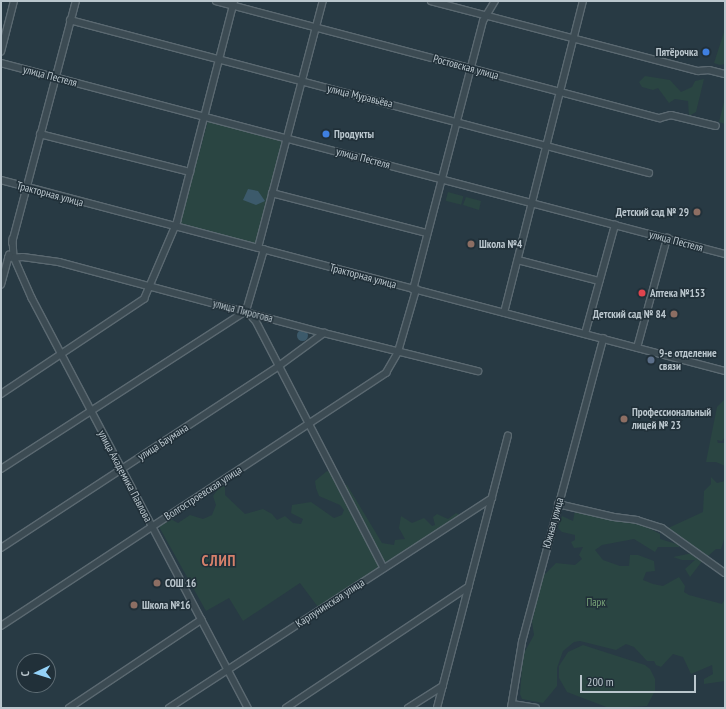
<!DOCTYPE html>
<html>
<head>
<meta charset="utf-8">
<style>
	body { margin:0 }
	#map { position:relative; width:726px; height:709px; overflow:hidden; background:#283a44; font-family:"PT Sans Narrow",sans-serif }
	div>[style] { position:absolute }
	[style*='--x'] { left:calc(var(--x)*1px); top:calc(var(--y)*1px); width:calc(var(--w)*1px); rotate:calc(var(--a)*1deg) }
	.green>* { inset:0; background:#2a4542; transform-origin:0 0 }
	.water>* { inset:0; background:#3c5a6b }
	.round { border-radius:50% }
	.roads { filter:drop-shadow(1px 0 #5b6971) drop-shadow(-1px 0 #5b6971) drop-shadow(0 1px #5b6971) drop-shadow(0 -1px #5b6971) }
	.minor>* { height:5.5px; margin:-2.75px; padding:0 2.75px; transform-origin:2.75px; border-radius:2.75px; background:#3c4b53 }
	.dots>* { width:11px; height:11px; translate:-50% -50%; box-sizing:border-box; border:2px solid #213039; border-radius:50% }
	span { translate:-50% -50%; white-space:nowrap; text-align:center; line-height:1.15; -webkit-text-stroke:3px #213039; paint-order:stroke }
	.poi-label { font-size:11px; color:#bac6cd; font-weight:700 }
	.right { translate:-100% -50%; text-align:right }
	.left { translate:0 -50%; text-align:left }
	.street-label { font-size:11px; color:#bac6cd }
	.park-label { font-size:11px; color:#78a378 }
	.district-label { font-size:15px; color:#d6816b; font-weight:700; letter-spacing:1px }
	.frame { position:absolute; inset:0; border:2px solid #bac6cd; pointer-events:none }
	.north { position:absolute; left:16px; top:653px; width:40px; height:40px; box-sizing:border-box; background:#213039; border:1px solid #5e6c74; border-radius:50%; rotate:266deg; font-size:11px; font-weight:700; line-height:16px; text-align:center; color:#bac6cd }
	.north::after { content:''; display:block; margin:auto; width:14px; height:18px; background:#94d2f8; clip-path:polygon(50% 0,100% 100%,50% 72%,0 100%) }
	.scale { position:absolute; left:580px; top:675px; width:116px; height:18px; box-sizing:border-box; border:2px solid #bac6cd; border-top:0; padding-left:5px; font-size:12px; line-height:14px; white-space:nowrap; color:#bac6cd; -webkit-text-stroke:3px #213039; paint-order:stroke }
</style>
</head>
<body>
<div id="map">
	<div class="green">
		<i style="clip-path:polygon(724px 32px,725px 64px,720px 65px,714px 63px)"></i>
		<i style="clip-path:polygon(645px 76px,670px 80px,681px 92px,692px 87px,695px 81px,704px 79px,696px 112px,689px 116px,688px 101px,675px 99px,669px 103px,658px 88px,653px 90px,642px 87px,639px 82px)"></i>
		<i style="clip-path:polygon(725px 98px,725px 124px,719px 122px)"></i>
		<i style="clip-path:polygon(208px 121px,283px 140px,258px 243px,254px 245px,180px 223px)"></i>
		<i style="left:448px;top:192px;width:16px;height:9px;rotate:15deg"></i>
		<i style="clip-path:polygon(466px 197px,481px 201px,479px 210px,463px 205px)"></i>
		<i style="clip-path:polygon(725px 399px,725px 437px,722px 441px,717px 440px,718px 443px,725px 443px,725px 466px,716px 462px,706px 462px,717px 407px)"></i>
		<i style="clip-path:polygon(327px 471px,333px 473px,341px 486px,347px 485px,382px 543px,394px 545px,395px 540px,405px 539px,399px 528px,401px 516px,412px 523px,424px 518px,432px 526px,435px 525px,433px 517px,437px 514px,448px 519px,456px 513px,462px 516px,318px 607px,300px 583px,243px 621px,229px 598px,206px 611px,158px 525px,169px 518px,178px 523px,190px 515px,203px 519px,212px 515px,216px 505px,213px 496px,221px 485px,225px 486px,225px 495px,245px 514px,263px 509px,272px 514px,277px 520px,285px 516px,293px 523px,301px 524px,303px 519px,291px 513px,292px 505px,311px 502px,334px 518px,342px 515px,344px 510px,340px 505px,319px 496px,316px 488px,315px 481px)"></i>
		<i style="clip-path:polygon(711px 477px,717px 483px,725px 481px,725px 536px,721px 549px,716px 549px,708px 556px,666px 529px,703px 512px,704px 491px,711px 484px)"></i>
		<i style="clip-path:polygon(575px 511px,637px 522px,660px 534px,660px 539px,680px 545px,679px 547px,658px 547px,655px 552px,634px 539px,602px 545px,595px 550px,603px 560px,620px 566px,629px 566px,630px 555px,638px 555px,654px 561px,655px 571px,646px 572px,643px 580px,653px 584px,663px 586px,679px 577px,685px 586px,684px 592px,689px 595px,722px 604px,725px 599px,725px 681px,704px 684px,704px 679px,713px 674px,712px 665px,691px 674px,683px 657px,673px 654px,661px 667px,656px 665px,654px 661px,647px 661px,634px 647px,626px 644px,616px 650px,580px 641px,574px 642px,563px 651px,557px 668px,557px 686px,543px 703px,522px 699px,520px 694px,523px 655px,534px 635px,532px 622px,543px 576px,556px 563px,575px 565px,582px 559px,579px 555px,583px 547px,574px 548px,571px 542px,575px 540px,575px 535px,562px 532px,558px 528px,562px 516px,573px 521px)"></i>
		<i style="clip-path:polygon(693px 553px,703px 560px,690px 577px,685px 569px,695px 560px,682px 560px,673px 557px)"></i>
		<i style="clip-path:polygon(583px 645px,645px 665px,650px 669px,655px 679px,655px 691px,647px 706px,609px 708px,567px 692px,559px 678px,559px 666px,568px 652px)"></i>
	</div>
	<div class="water">
		<i style="clip-path:polygon(248px 189px,258px 191px,265px 201px,256px 205px,243px 200px)"></i>
		<i class="round" style="left:296.5px;top:329.5px;width:11px;height:11px"></i>
	</div>
	<div class="roads">
		<div class="minor">
			<i style="--x:216;--y:1;--w:459;--a:14.8"></i>
			<i style="--x:660;--y:118;--w:11;--a:-15"></i>
			<i style="--x:671;--y:115;--w:46;--a:13.7"></i>
			<i style="--x:431;--y:1;--w:276;--a:14.7"></i>
			<i style="--x:698;--y:71;--w:11;--a:-5"></i>
			<i style="--x:709;--y:70;--w:16;--a:14"></i>
			<i style="--x:70;--y:20;--w:599;--a:14.8"></i>
			<i style="--x:1;--y:52;--w:53;--a:-75.7"></i>
			<i style="--x:1;--y:63;--w:749;--a:14.78"></i>
			<i style="--x:40;--y:134;--w:155;--a:14.2"></i>
			<i style="--x:1;--y:180;--w:749;--a:14.78"></i>
			<i style="--x:272;--y:193;--w:160;--a:14.5"></i>
			<i style="--x:13;--y:239;--w:18;--a:87"></i>
			<i style="--x:14;--y:257;--w:45;--a:66.3"></i>
			<i style="--x:32;--y:298;--w:463;--a:62.2"></i>
			<i style="--x:12;--y:243;--w:250;--a:-75.2"></i>
			<i style="--x:258;--y:248;--w:255;--a:-75.3"></i>
			<i style="--x:8;--y:258;--w:15;--a:-4"></i>
			<i style="--x:23;--y:257;--w:36;--a:8"></i>
			<i style="--x:59;--y:262;--w:274;--a:15"></i>
			<i style="--x:324;--y:333;--w:159;--a:13.9"></i>
			<i style="--x:518;--y:260;--w:84;--a:14.5"></i>
			<i style="--x:1;--y:285;--w:31;--a:-75"></i>
			<i style="--x:413;--y:290;--w:278;--a:-75.4"></i>
			<i style="--x:483;--y:21;--w:23;--a:-59"></i>
			<i style="--x:246;--y:311;--w:64;--a:-73.6"></i>
			<i style="--x:247;--y:311;--w:13;--a:48"></i>
			<i style="--x:256;--y:321;--w:278;--a:62.6"></i>
			<i style="--x:504;--y:313;--w:322;--a:-75.8"></i>
			<i style="--x:585;--y:334;--w:113;--a:-74.6"></i>
			<i style="--x:637;--y:348;--w:114;--a:-74.7"></i>
			<i style="--x:1;--y:394;--w:172;--a:-33.6"></i>
			<i style="--x:144;--y:299;--w:84;--a:-66.8"></i>
			<i style="--x:177;--y:222;--w:228;--a:-75.5"></i>
			<i style="--x:1;--y:469;--w:292;--a:-32.8"></i>
			<i style="--x:558;--y:504;--w:57;--a:13.1"></i>
			<i style="--x:614;--y:517;--w:23;--a:7"></i>
			<i style="--x:637;--y:520;--w:26;--a:18"></i>
			<i style="--x:662;--y:528;--w:77;--a:35.5"></i>
			<i style="--x:1;--y:548;--w:332;--a:-33.2"></i>
			<i style="--x:279;--y:366;--w:56;--a:-36.3"></i>
			<i style="--x:1;--y:626;--w:461;--a:-33.3"></i>
			<i style="--x:386;--y:373;--w:24;--a:-60"></i>
			<i style="--x:398;--y:352;--w:65;--a:-73.8"></i>
			<i style="--x:512;--y:704;--w:24;--a:9"></i>
			<i style="--x:69;--y:708;--w:159;--a:-33.7"></i>
			<i style="--x:169;--y:708;--w:385;--a:-33"></i>
			<i style="--x:286;--y:708;--w:219;--a:-33.6"></i>
			<i style="--x:408;--y:708;--w:41;--a:-32.2"></i>
			<i style="--x:437;--y:708;--w:281;--a:-75.4"></i>
			<i style="--x:511;--y:708;--w:67;--a:-80.5"></i>
			<i style="--x:522;--y:642;--w:314;--a:-75"></i>
		</div>
	</div>
	<div class="dots">
		<i style="left:706px;top:52px;background:#3f7fe0"></i>
		<i style="left:326px;top:134px;background:#3f7fe0"></i>
		<i style="left:697px;top:212px;background:#8d6e63"></i>
		<i style="left:471px;top:244px;background:#8d6e63"></i>
		<i style="left:642px;top:293px;background:#e0444e"></i>
		<i style="left:674px;top:314px;background:#8d6e63"></i>
		<i style="left:651px;top:360px;background:#5c6f8a"></i>
		<i style="left:624px;top:419px;background:#8d6e63"></i>
		<i style="left:157px;top:583px;background:#8d6e63"></i>
		<i style="left:134px;top:605px;background:#8d6e63"></i>
	</div>
	<div class="poi-label">
		<span class="right" style="left:698px;top:52px">Пятёрочка</span>
		<span class="left" style="left:334px;top:134px">Продукты</span>
		<span class="right" style="left:689px;top:212px">Детский сад № 29</span>
		<span class="left" style="left:479px;top:244px">Школа №4</span>
		<span class="left" style="left:650px;top:293px">Аптека №153</span>
		<span class="right" style="left:666px;top:314px">Детский сад № 84</span>
		<span class="left" style="left:659px;top:360px">9-е отделение<br>связи</span>
		<span class="left" style="left:632px;top:419px">Профессиональный<br>лицей № 23</span>
		<span class="left" style="left:165px;top:583px">СОШ 16</span>
		<span class="left" style="left:142px;top:605px">Школа №16</span>
	</div>
	<div class="street-label">
		<span style="left:466px;top:67px;rotate:15deg">Ростовская улица</span>
		<span style="left:50px;top:76px;rotate:15deg">улица Пестеля</span>
		<span style="left:360px;top:96px;rotate:14deg">улица Муравьёва</span>
		<span style="left:363px;top:158px;rotate:15deg">улица Пестеля</span>
		<span style="left:50px;top:194px;rotate:15deg">Тракторная улица</span>
		<span style="left:676px;top:241px;rotate:15deg">улица Пестеля</span>
		<span style="left:363px;top:276px;rotate:15deg">Тракторная улица</span>
		<span style="left:243px;top:311px;rotate:15deg">улица Пирогова</span>
		<span style="left:163px;top:442px;rotate:-33deg">улица Баумана</span>
		<span style="left:125px;top:476px;rotate:62deg">улица Академика Павлова</span>
		<span style="left:203px;top:493px;rotate:-33deg">Волгостроевская улица</span>
		<span style="left:553px;top:523px;rotate:-75deg">Южная улица</span>
		<span style="left:330px;top:603px;rotate:-33deg">Карпунинская улица</span>
	</div>
	<div class="park-label">
		<span style="left:596px;top:602px">Парк</span>
	</div>
	<div class="district-label">
		<span style="left:219px;top:561px">СЛИП</span>
	</div>
	<div class="frame"></div>
	<div class="north">С</div>
	<div class="scale">200 m</div>
</div>
</body>
</html>
